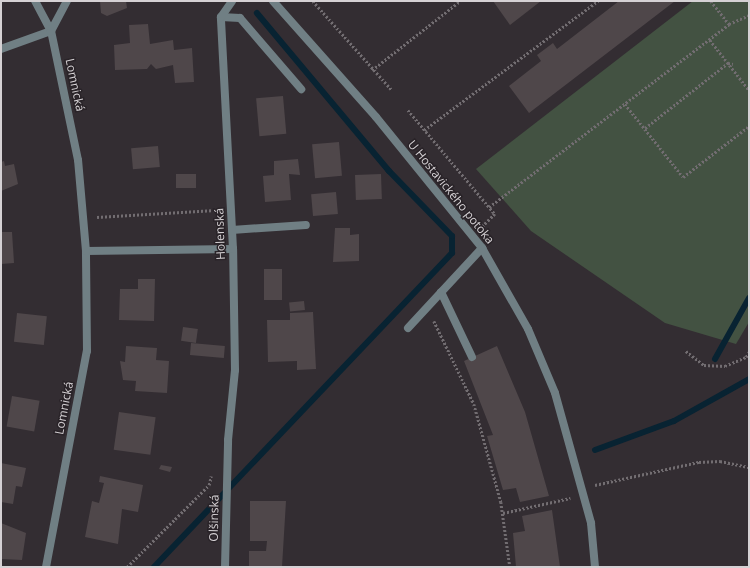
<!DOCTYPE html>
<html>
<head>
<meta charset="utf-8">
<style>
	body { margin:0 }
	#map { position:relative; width:750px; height:568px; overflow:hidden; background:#332d32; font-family:"Open Sans",sans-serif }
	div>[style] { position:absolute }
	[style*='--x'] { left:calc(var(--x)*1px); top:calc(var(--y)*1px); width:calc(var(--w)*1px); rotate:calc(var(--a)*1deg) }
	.green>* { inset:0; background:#435242 }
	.stream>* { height:6px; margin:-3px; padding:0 3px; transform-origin:3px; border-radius:3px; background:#082332 }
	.building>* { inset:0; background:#4f474a; transform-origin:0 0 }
	.path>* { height:2.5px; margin-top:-1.25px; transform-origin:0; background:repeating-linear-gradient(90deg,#726d71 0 2px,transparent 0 4px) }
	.lane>* { height:8px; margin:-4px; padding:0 4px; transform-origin:4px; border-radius:4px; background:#707f84 }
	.street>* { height:8px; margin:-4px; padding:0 4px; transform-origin:4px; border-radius:4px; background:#707f84 }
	span { translate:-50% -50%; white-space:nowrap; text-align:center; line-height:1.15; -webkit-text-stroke:3px #292328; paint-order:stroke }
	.street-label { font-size:12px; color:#d5d1d4 }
	.frame { position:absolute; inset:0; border:2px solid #d5d1d4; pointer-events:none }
</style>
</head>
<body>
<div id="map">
	<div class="green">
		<i style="clip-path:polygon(693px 1px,749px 1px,749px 322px,736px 344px,665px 323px,531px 231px,476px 169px)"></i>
	</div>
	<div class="stream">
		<i style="--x:715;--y:359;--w:70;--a:-60.9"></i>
		<i style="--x:595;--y:450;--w:84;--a:-20.2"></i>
		<i style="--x:674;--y:421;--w:86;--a:-29.2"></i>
		<i style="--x:154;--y:567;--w:433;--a:-46.5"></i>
		<i style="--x:452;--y:253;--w:17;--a:-90"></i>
		<i style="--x:452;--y:236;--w:91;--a:-134.1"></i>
		<i style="--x:389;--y:171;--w:206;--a:-129.9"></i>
	</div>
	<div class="building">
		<i style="clip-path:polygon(100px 1px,126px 1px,127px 8px,107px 16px,101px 13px)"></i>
		<i style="clip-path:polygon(493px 1px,541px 1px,510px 25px)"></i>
		<i style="clip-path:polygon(619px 1px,675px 1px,529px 113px,509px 86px,541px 61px,537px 55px,553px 43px,557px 49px)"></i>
		<i style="clip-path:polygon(148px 24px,150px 44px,173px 40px,174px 50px,192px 48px,194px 82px,175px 83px,173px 65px,156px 69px,151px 64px,147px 69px,115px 70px,114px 45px,130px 43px,129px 25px)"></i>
		<i style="left:283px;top:96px;width:38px;height:27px;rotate:85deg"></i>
		<i style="left:339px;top:142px;width:34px;height:27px;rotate:85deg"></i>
		<i style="left:158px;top:146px;width:21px;height:27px;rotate:85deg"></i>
		<i style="clip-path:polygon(298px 159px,300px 175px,289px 174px,291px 200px,265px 202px,263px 176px,274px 175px,274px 161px)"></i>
		<i style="clip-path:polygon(4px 161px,5px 166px,14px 164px,18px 184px,1px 191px,1px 162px)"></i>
		<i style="left:176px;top:174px;width:20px;height:14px"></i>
		<i style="left:381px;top:174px;width:25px;height:26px;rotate:88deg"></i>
		<i style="left:336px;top:192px;width:22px;height:25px;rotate:85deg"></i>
		<i style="clip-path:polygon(335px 228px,350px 228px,350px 235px,359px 234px,359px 261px,333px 262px)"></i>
		<i style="clip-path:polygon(1px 232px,12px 232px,14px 263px,1px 264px)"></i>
		<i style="left:264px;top:269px;width:18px;height:31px"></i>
		<i style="clip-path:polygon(138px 279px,155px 279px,154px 321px,119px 320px,120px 289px,138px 289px)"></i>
		<i style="left:304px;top:301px;width:9px;height:15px;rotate:84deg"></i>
		<i style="clip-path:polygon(313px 312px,316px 369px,297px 370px,297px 361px,268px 362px,267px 320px,290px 320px,290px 313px)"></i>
		<i style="left:17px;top:313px;width:30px;height:29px;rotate:6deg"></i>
		<i style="left:183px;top:327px;width:15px;height:14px;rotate:8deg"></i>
		<i style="left:191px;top:343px;width:34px;height:12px;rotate:5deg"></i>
		<i style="clip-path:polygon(126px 346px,157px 348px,156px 360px,169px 361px,167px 393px,135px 391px,136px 381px,123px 380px,120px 361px,125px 362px)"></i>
		<i style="clip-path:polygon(497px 346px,525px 412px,549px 496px,520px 502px,516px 488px,503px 490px,487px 436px,493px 435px,464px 361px)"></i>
		<i style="left:12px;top:396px;width:28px;height:31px;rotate:10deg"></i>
		<i style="left:119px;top:412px;width:37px;height:38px;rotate:8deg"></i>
		<i style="clip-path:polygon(1px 463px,26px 468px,22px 487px,16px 486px,13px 504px,1px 502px)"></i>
		<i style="clip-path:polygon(161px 465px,172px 467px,170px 472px,159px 469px)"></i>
		<i style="clip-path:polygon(100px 476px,143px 485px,138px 512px,122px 509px,118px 544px,85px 537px,92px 501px,99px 503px,104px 483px,99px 482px)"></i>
		<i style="clip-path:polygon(250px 501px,286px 501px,282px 567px,249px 566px,249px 551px,266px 551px,267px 541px,250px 541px)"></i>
		<i style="clip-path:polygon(552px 510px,560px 567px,516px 567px,513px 533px,525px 531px,522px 516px)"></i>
		<i style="clip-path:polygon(1px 523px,26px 533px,22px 560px,1px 559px)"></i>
	</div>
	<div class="path">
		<i style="--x:313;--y:1;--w:119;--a:48.4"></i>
		<i style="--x:711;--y:1;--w:29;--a:52"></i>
		<i style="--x:710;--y:40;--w:63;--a:52"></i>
		<i style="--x:372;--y:70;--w:112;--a:-38.1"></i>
		<i style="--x:625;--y:104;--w:93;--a:51.5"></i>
		<i style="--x:683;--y:177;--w:83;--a:-37.7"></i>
		<i style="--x:408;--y:110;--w:136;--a:50.1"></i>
		<i style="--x:495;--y:214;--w:17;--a:135"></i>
		<i style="--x:645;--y:128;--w:105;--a:-38.1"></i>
		<i style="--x:728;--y:63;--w:5;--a:11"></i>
		<i style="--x:424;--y:130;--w:217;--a:-36.6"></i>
		<i style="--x:489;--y:207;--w:302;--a:-37.3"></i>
		<i style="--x:729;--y:24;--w:22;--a:-24"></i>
		<i style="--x:97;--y:217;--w:119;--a:-3.4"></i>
		<i style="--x:434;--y:321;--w:92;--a:64.3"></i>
		<i style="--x:474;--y:404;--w:102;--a:74.6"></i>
		<i style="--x:501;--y:502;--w:66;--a:82.1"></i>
		<i style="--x:686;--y:351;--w:23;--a:38"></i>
		<i style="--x:704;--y:365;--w:21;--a:3"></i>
		<i style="--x:725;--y:366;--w:23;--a:-23"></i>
		<i style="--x:746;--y:357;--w:6;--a:-59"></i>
		<i style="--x:595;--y:485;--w:107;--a:-12.5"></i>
		<i style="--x:699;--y:462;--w:21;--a:-3"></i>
		<i style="--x:720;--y:461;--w:30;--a:12"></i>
		<i style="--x:503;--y:513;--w:69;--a:-12.6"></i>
		<i style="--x:127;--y:567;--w:116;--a:-45"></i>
		<i style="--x:209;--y:485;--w:9;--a:-77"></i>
	</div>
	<div class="lane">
		<i style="--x:221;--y:17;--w:19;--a:3"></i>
		<i style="--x:240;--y:18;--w:94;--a:49.3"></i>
		<i style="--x:232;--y:230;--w:74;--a:-3.9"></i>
		<i style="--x:441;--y:292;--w:72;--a:64.5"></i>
		<i style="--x:408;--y:328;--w:109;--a:-47.2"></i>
	</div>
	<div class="street">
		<i style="--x:273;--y:1;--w:155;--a:48.4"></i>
		<i style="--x:376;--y:117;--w:169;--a:51"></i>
		<i style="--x:482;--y:248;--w:93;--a:60.4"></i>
		<i style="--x:528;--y:329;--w:69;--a:67.1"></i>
		<i style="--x:555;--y:393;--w:135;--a:74.5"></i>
		<i style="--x:591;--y:523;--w:44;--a:84.8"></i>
		<i style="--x:1;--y:49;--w:53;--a:-19.8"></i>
		<i style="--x:51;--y:31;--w:34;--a:-118"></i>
		<i style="--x:86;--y:251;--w:147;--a:-0.8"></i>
		<i style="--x:46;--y:567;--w:220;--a:-79.3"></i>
		<i style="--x:87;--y:351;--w:100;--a:-90.6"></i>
		<i style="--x:86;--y:251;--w:91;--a:-95"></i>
		<i style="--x:78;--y:160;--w:132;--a:-101.8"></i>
		<i style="--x:51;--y:31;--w:34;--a:-62"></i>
		<i style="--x:225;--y:567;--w:127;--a:-88.6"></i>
		<i style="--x:228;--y:440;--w:70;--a:-84.3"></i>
		<i style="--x:235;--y:370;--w:121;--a:-90.9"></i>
		<i style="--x:233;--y:249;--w:232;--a:-93"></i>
		<i style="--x:221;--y:17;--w:19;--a:-55"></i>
	</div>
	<div class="street-label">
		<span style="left:75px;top:85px;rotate:78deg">Lomnická</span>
		<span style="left:451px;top:192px;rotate:51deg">U Hostavického potoka</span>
		<span style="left:220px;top:234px;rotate:-92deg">Holenská</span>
		<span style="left:64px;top:408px;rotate:-79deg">Lomnická</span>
		<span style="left:214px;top:518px;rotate:-89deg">Olšinská</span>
	</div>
	<div class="frame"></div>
</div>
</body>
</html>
